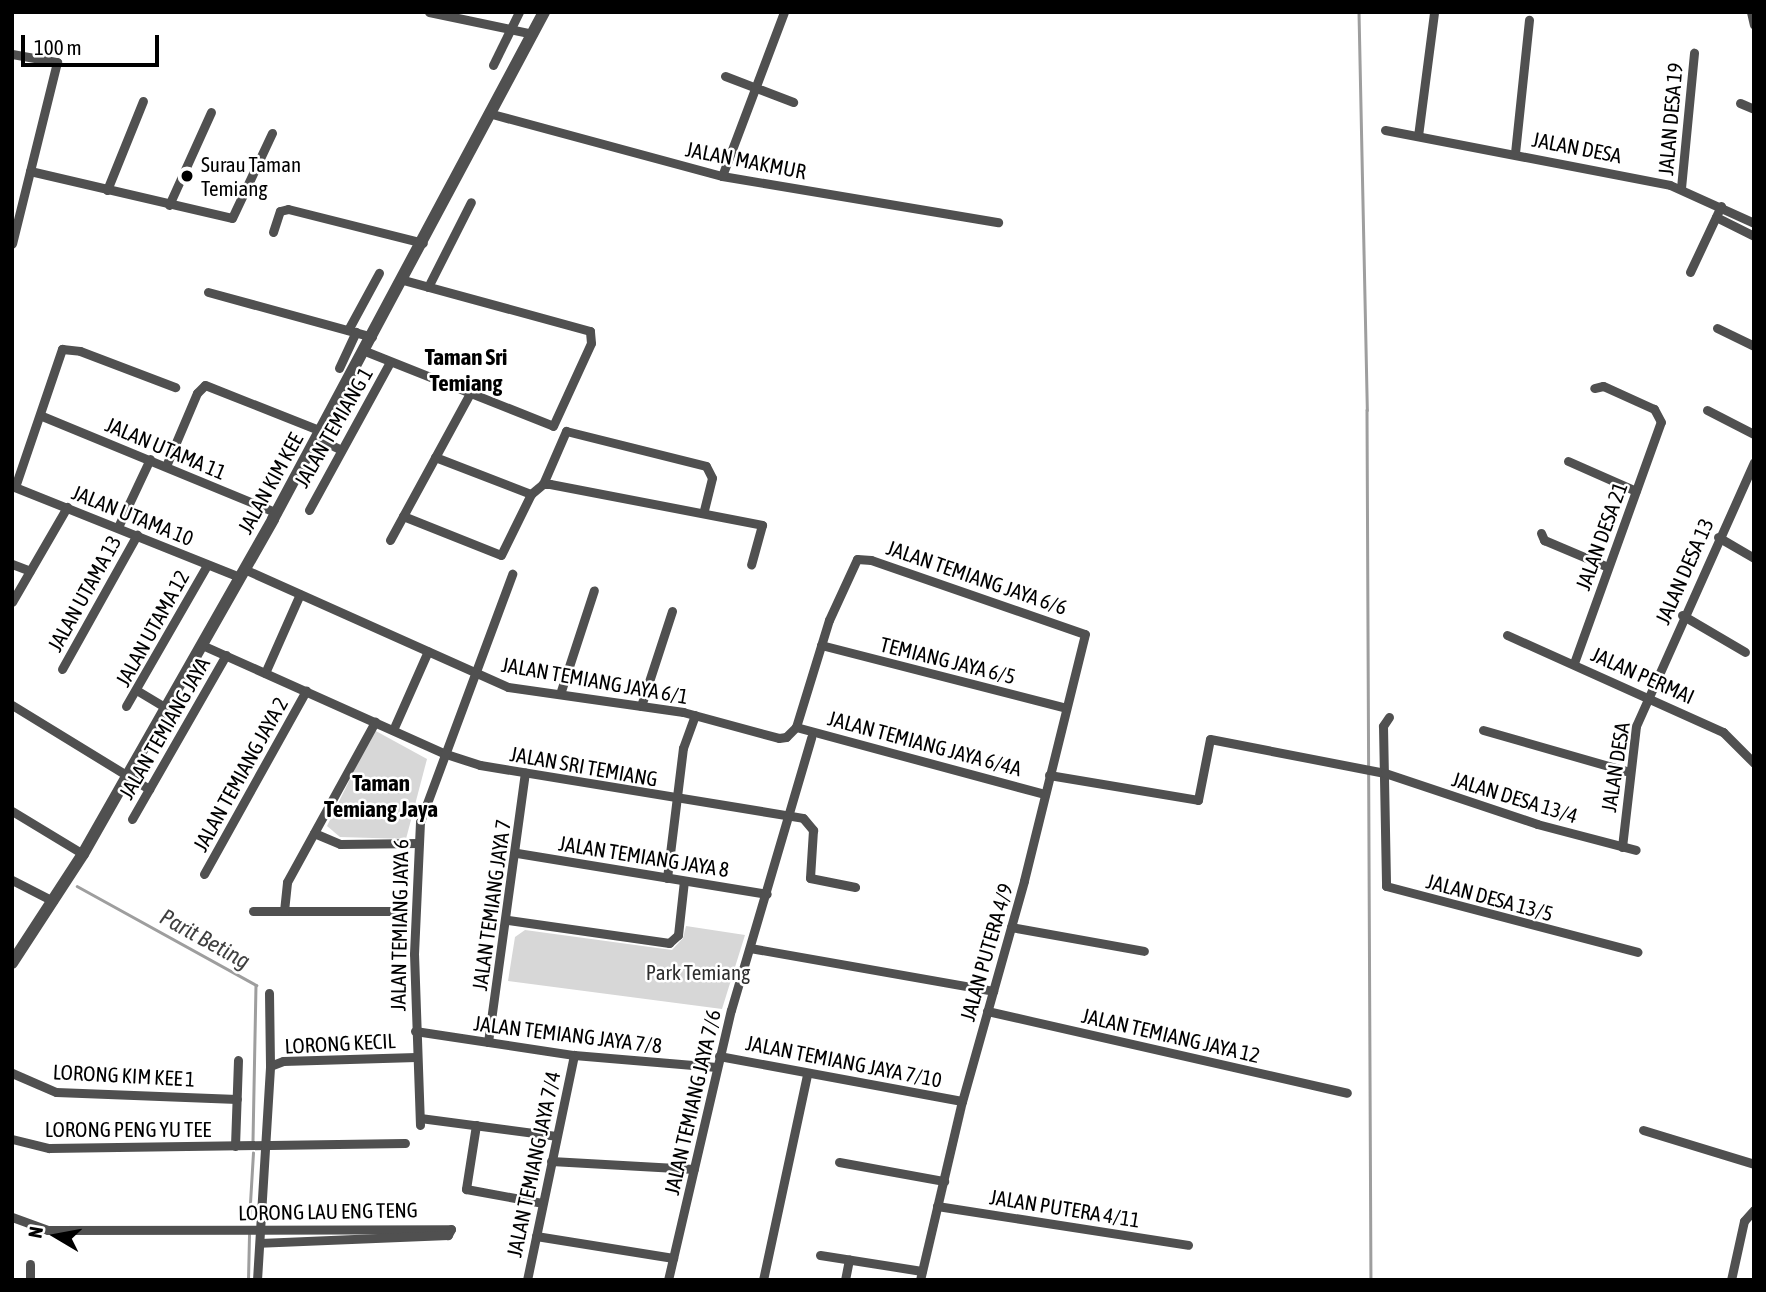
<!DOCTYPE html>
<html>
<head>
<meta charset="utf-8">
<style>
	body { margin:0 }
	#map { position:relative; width:1766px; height:1292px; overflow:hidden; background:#fff; font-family:"Asap Condensed",sans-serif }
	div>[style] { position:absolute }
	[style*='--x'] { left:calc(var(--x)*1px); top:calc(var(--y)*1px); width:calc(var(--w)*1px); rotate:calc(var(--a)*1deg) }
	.green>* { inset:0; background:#d7d7d7 }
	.stream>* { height:2.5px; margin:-1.25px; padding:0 1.25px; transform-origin:1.25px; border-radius:1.25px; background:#9e9e9e }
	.minor>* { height:9px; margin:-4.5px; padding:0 4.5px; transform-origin:4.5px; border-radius:4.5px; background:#505050 }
	.tertiary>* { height:12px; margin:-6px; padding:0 6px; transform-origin:6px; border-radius:6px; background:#505050 }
	.dots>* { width:19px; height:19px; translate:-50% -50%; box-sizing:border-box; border:4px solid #fff; border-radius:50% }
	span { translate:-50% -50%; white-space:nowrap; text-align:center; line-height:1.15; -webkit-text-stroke:5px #fff; paint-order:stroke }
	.street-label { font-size:21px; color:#000 }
	.poi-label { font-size:21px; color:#000 }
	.left { translate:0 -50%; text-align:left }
	.park-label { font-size:21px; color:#2e2e2e }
	.neighbourhood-label { font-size:23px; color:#000; font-weight:700 }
	.water-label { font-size:23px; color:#3f3f3f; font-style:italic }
	.frame { position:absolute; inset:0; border:14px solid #000; pointer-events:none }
	.north { position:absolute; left:21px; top:1201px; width:70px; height:70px; -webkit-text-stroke:5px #fff; paint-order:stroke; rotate:280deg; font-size:19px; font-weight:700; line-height:28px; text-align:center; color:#000 }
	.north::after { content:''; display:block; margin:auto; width:24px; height:32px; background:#000; clip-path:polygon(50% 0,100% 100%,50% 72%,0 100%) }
	.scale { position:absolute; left:21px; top:35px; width:138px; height:32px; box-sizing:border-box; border:4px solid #000; border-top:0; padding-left:9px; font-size:21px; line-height:24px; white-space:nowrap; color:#000; -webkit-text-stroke:5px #fff; paint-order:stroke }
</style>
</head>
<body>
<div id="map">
	<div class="green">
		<i style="clip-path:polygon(374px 730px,427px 759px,406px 839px,340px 837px,327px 826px)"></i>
		<i style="clip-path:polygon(686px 926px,745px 935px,722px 1009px,508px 981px,515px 937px,525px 930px,672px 950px,683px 938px)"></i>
	</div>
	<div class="stream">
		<i style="--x:1359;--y:12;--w:398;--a:88.8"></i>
		<i style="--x:1367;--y:410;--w:870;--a:89.74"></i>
		<i style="--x:77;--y:886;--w:205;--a:28.9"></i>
		<i style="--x:256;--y:985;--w:155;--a:91.1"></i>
		<i style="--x:249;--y:1220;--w:67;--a:-86.6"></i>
		<i style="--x:248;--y:1280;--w:45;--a:-88.7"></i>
	</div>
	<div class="minor">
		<i style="--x:429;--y:12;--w:106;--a:11.9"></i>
		<i style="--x:1751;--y:12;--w:13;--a:77"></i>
		<i style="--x:12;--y:54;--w:46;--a:10.1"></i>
		<i style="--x:57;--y:62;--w:187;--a:103.9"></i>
		<i style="--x:493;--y:65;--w:59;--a:-63.9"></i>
		<i style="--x:725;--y:76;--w:73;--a:20.9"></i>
		<i style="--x:1740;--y:103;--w:15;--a:23"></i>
		<i style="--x:492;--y:114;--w:238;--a:15.1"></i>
		<i style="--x:722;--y:176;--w:280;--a:9.5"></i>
		<i style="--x:1385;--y:130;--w:290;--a:10.9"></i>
		<i style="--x:1670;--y:185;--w:92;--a:24.3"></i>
		<i style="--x:1418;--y:136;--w:125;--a:-82.6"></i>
		<i style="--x:1515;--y:153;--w:134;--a:-84"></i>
		<i style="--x:30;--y:171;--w:207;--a:13.1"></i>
		<i style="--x:232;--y:218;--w:94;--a:-64.8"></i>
		<i style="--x:722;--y:176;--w:175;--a:-69.3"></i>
		<i style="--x:1681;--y:188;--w:136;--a:-84.5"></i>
		<i style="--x:107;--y:190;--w:96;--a:-68"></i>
		<i style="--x:169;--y:205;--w:102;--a:-65.7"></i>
		<i style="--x:1716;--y:217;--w:42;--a:26.6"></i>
		<i style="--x:273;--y:232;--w:22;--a:-72"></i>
		<i style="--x:280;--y:211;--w:8;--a:-14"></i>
		<i style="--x:288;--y:209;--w:139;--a:14.1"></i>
		<i style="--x:1690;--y:272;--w:73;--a:-64.8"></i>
		<i style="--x:428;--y:287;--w:95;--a:-63.2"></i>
		<i style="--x:208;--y:292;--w:170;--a:15.3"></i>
		<i style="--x:1717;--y:328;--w:41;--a:25.9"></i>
		<i style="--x:348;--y:330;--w:65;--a:-61.5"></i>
		<i style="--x:365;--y:351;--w:202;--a:21.7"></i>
		<i style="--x:553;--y:426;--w:91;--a:-65.4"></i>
		<i style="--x:591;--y:343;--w:12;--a:-95"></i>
		<i style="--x:590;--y:331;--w:194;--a:-164.7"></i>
		<i style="--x:339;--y:368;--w:40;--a:-65"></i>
		<i style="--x:1707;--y:410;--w:53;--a:27.1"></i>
		<i style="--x:42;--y:416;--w:254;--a:22.4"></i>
		<i style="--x:317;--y:438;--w:25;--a:26"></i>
		<i style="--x:435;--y:457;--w:103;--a:21.1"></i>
		<i style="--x:1568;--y:461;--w:74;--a:23.8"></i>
		<i style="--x:166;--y:466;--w:79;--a:-67"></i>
		<i style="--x:197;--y:393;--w:11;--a:-45"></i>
		<i style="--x:205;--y:385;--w:125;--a:21.6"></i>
		<i style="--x:543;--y:484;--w:58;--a:-66.5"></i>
		<i style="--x:566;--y:431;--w:144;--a:14"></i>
		<i style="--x:706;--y:466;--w:13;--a:63"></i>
		<i style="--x:712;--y:478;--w:36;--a:104"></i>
		<i style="--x:12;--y:486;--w:245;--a:21.8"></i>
		<i style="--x:15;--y:487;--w:146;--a:-71.2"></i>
		<i style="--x:62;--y:349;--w:18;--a:6"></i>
		<i style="--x:80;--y:351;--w:102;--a:20.8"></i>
		<i style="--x:531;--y:494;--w:16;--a:-40"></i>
		<i style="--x:543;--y:484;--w:7;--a:0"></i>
		<i style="--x:550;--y:484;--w:216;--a:10.9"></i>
		<i style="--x:762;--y:525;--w:41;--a:105.4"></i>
		<i style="--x:309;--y:510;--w:169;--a:-61.3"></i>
		<i style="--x:403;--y:516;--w:105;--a:21.7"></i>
		<i style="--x:501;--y:555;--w:68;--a:-63.8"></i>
		<i style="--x:118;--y:527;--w:75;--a:-64.8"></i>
		<i style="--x:1541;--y:533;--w:8;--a:67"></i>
		<i style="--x:1544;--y:540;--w:69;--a:22.9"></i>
		<i style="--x:1718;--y:537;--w:42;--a:30.3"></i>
		<i style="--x:390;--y:540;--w:167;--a:-61.4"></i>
		<i style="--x:12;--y:564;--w:19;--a:21"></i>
		<i style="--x:244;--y:569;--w:289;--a:24.1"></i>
		<i style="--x:508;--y:687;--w:177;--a:8.1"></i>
		<i style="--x:683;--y:712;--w:99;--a:15.2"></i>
		<i style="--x:779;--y:738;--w:7;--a:-8"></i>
		<i style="--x:786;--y:737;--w:14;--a:-45"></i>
		<i style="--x:796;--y:727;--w:112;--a:-72.9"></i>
		<i style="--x:829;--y:620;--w:67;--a:-65.3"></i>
		<i style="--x:857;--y:559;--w:14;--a:4"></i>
		<i style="--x:871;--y:560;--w:226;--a:19.1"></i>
		<i style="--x:1085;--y:634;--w:254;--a:103.9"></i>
		<i style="--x:1024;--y:881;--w:229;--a:105.7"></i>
		<i style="--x:962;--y:1101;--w:184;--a:103.2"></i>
		<i style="--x:12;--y:602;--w:110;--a:-59.9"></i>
		<i style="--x:1682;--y:615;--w:73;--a:30.4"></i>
		<i style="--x:1507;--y:635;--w:237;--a:24.2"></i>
		<i style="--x:1723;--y:732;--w:44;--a:45"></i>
		<i style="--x:202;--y:645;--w:264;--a:24.1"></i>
		<i style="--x:443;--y:753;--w:39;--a:18"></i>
		<i style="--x:480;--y:765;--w:327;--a:9.3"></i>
		<i style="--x:803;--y:818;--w:16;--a:50"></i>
		<i style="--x:813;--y:830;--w:48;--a:93.6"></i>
		<i style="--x:810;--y:878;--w:46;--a:11.3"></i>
		<i style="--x:821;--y:645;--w:253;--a:14.4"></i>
		<i style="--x:1574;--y:663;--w:256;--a:-70.2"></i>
		<i style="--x:1661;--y:422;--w:15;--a:-118"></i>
		<i style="--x:1654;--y:409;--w:56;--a:-155.7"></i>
		<i style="--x:1603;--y:386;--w:9;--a:167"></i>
		<i style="--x:62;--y:669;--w:154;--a:-60.8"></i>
		<i style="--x:265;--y:673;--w:86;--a:-66.1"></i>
		<i style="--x:138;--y:691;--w:33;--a:31"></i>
		<i style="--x:560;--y:694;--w:109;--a:-71.9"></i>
		<i style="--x:12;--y:705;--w:161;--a:31.5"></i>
		<i style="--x:126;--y:706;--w:163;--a:-60.1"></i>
		<i style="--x:641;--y:706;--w:100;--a:-71.9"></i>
		<i style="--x:1389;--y:717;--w:11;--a:124"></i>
		<i style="--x:1383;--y:726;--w:160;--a:88.9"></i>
		<i style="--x:1386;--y:886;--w:260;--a:14.7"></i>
		<i style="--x:796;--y:727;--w:258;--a:15.1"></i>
		<i style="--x:393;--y:730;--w:86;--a:-66.1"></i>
		<i style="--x:1483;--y:730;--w:152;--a:16"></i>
		<i style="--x:1049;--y:775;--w:151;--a:9.5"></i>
		<i style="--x:1198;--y:800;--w:62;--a:-78.9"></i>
		<i style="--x:1210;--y:739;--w:178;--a:11"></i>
		<i style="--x:1385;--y:773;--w:160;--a:18.5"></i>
		<i style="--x:1537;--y:824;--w:102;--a:14.7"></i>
		<i style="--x:12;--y:811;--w:83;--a:31.2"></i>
		<i style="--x:132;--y:819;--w:189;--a:-60.2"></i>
		<i style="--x:314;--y:833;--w:28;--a:23"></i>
		<i style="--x:340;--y:844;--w:78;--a:-0.7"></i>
		<i style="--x:1622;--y:847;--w:122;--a:-83.4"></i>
		<i style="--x:1636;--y:726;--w:289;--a:-65.9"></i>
		<i style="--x:517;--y:853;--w:253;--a:9.3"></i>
		<i style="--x:204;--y:874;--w:210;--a:-60.9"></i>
		<i style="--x:667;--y:878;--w:131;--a:-83"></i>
		<i style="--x:683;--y:748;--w:35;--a:-70"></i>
		<i style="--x:12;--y:880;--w:46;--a:27.1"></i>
		<i style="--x:253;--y:911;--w:145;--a:0"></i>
		<i style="--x:284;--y:911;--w:29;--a:-84"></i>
		<i style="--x:287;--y:882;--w:183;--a:-61.2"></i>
		<i style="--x:508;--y:920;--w:163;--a:8.1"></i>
		<i style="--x:669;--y:943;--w:12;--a:-42"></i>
		<i style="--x:678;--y:935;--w:54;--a:-83.7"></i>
		<i style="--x:1011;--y:927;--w:135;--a:10.2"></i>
		<i style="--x:750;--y:948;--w:247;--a:10"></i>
		<i style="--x:269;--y:993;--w:73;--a:89.2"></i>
		<i style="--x:987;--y:1011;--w:369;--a:12.8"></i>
		<i style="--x:415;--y:1031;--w:161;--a:8.6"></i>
		<i style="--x:574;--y:1055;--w:143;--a:4.8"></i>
		<i style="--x:488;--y:1042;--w:272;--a:-82.2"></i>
		<i style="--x:719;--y:1056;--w:247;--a:10.5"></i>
		<i style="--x:12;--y:1073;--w:48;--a:23.4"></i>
		<i style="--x:56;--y:1092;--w:181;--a:2.2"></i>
		<i style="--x:420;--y:1118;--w:137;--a:7.5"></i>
		<i style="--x:420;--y:1125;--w:171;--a:-92"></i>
		<i style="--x:414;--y:954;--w:132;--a:-87.4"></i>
		<i style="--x:420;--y:822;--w:265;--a:-69.6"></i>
		<i style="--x:476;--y:1125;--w:65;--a:98.9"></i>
		<i style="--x:466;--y:1189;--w:77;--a:10.4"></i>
		<i style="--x:1643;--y:1130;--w:116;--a:17"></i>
		<i style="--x:12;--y:1139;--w:38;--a:14"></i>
		<i style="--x:49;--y:1148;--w:356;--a:-0.8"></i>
		<i style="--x:235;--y:1146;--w:86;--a:-88"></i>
		<i style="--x:551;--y:1161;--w:143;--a:3.2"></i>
		<i style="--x:839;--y:1162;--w:107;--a:10.3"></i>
		<i style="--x:937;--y:1206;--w:254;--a:8.8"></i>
		<i style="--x:12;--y:1217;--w:38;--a:20"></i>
		<i style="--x:48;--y:1230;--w:403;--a:-0.1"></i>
		<i style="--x:451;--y:1229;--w:7;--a:117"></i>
		<i style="--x:448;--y:1235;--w:188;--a:177.6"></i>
		<i style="--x:536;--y:1236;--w:139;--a:9.1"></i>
		<i style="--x:820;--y:1255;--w:103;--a:8.9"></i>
		<i style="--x:30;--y:1280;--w:16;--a:-90"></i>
		<i style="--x:257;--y:1280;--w:214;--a:-86.5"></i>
		<i style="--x:270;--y:1066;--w:14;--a:-21"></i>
		<i style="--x:283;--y:1061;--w:133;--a:-1.7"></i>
		<i style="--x:527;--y:1280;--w:230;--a:-78.2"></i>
		<i style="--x:668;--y:1280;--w:277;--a:-76.9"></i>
		<i style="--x:731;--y:1010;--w:284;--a:-73.6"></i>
		<i style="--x:763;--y:1280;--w:211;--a:-77.9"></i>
		<i style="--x:845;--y:1280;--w:21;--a:-79"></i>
		<i style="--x:1731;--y:1280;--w:60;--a:-77.6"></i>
		<i style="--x:1744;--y:1221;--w:15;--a:-48"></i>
	</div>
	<div class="tertiary">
		<i style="--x:12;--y:963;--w:130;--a:-56.9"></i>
		<i style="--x:83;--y:854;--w:385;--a:-60.4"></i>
		<i style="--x:273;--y:519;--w:575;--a:-61.87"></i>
	</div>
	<div class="dots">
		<i style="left:187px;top:176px;background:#000"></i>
	</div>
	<div class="street-label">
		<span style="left:1670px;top:119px;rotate:-85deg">JALAN DESA 19</span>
		<span style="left:1577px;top:147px;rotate:11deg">JALAN DESA</span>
		<span style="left:746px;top:160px;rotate:11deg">JALAN MAKMUR</span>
		<span style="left:333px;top:427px;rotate:-60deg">JALAN TEMIANG 1</span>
		<span style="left:166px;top:448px;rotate:23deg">JALAN UTAMA 11</span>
		<span style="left:270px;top:483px;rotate:-61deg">JALAN KIM KEE</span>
		<span style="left:133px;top:515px;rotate:22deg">JALAN UTAMA 10</span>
		<span style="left:1601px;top:536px;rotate:-70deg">JALAN DESA 21</span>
		<span style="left:1684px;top:571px;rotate:-66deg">JALAN DESA 13</span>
		<span style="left:977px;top:577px;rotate:19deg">JALAN TEMIANG JAYA 6/6</span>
		<span style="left:84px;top:593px;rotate:-61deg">JALAN UTAMA 13</span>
		<span style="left:152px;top:628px;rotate:-61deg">JALAN UTAMA 12</span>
		<span style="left:948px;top:660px;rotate:14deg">TEMIANG JAYA 6/5</span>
		<span style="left:1643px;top:675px;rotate:24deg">JALAN PERMAI</span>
		<span style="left:595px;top:680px;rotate:10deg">JALAN TEMIANG JAYA 6/1</span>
		<span style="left:164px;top:728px;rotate:-60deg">JALAN TEMIANG JAYA</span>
		<span style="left:925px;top:743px;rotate:15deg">JALAN TEMIANG JAYA 6/4A</span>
		<span style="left:584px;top:766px;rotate:10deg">JALAN SRI TEMIANG</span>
		<span style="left:1615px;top:767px;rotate:-81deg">JALAN DESA</span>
		<span style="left:240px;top:774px;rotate:-61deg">JALAN TEMIANG JAYA 2</span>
		<span style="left:1515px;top:797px;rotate:17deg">JALAN DESA 13/4</span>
		<span style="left:644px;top:856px;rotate:9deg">JALAN TEMIANG JAYA 8</span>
		<span style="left:1490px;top:897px;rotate:15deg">JALAN DESA 13/5</span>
		<span style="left:491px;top:905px;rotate:-82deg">JALAN TEMIANG JAYA 7</span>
		<span style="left:399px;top:925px;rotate:-89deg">JALAN TEMIANG JAYA 6</span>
		<span style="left:986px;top:952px;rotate:-74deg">JALAN PUTERA 4/9</span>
		<span style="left:568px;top:1034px;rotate:7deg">JALAN TEMIANG JAYA 7/8</span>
		<span style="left:1171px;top:1035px;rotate:13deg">JALAN TEMIANG JAYA 12</span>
		<span style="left:340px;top:1043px;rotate:-3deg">LORONG KECIL</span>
		<span style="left:844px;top:1061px;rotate:11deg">JALAN TEMIANG JAYA 7/10</span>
		<span style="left:124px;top:1075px;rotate:3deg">LORONG KIM KEE 1</span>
		<span style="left:692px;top:1102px;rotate:-77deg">JALAN TEMIANG JAYA 7/6</span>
		<span style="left:128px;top:1129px">LORONG PENG YU TEE</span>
		<span style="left:533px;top:1164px;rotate:-78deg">JALAN TEMIANG JAYA 7/4</span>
		<span style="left:1065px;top:1208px;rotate:9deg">JALAN PUTERA 4/11</span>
		<span style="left:328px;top:1211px;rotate:-1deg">LORONG LAU ENG TENG</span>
	</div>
	<div class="poi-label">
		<span class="left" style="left:201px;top:176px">Surau Taman<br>Temiang</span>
	</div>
	<div class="park-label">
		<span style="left:698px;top:972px">Park Temiang</span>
	</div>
	<div class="neighbourhood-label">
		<span style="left:466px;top:370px">Taman Sri<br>Temiang</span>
		<span style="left:381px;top:796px">Taman<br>Temiang Jaya</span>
	</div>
	<div class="water-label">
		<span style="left:205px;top:939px;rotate:29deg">Parit Beting</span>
	</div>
	<div class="frame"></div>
	<div class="north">N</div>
	<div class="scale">100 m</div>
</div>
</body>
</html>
